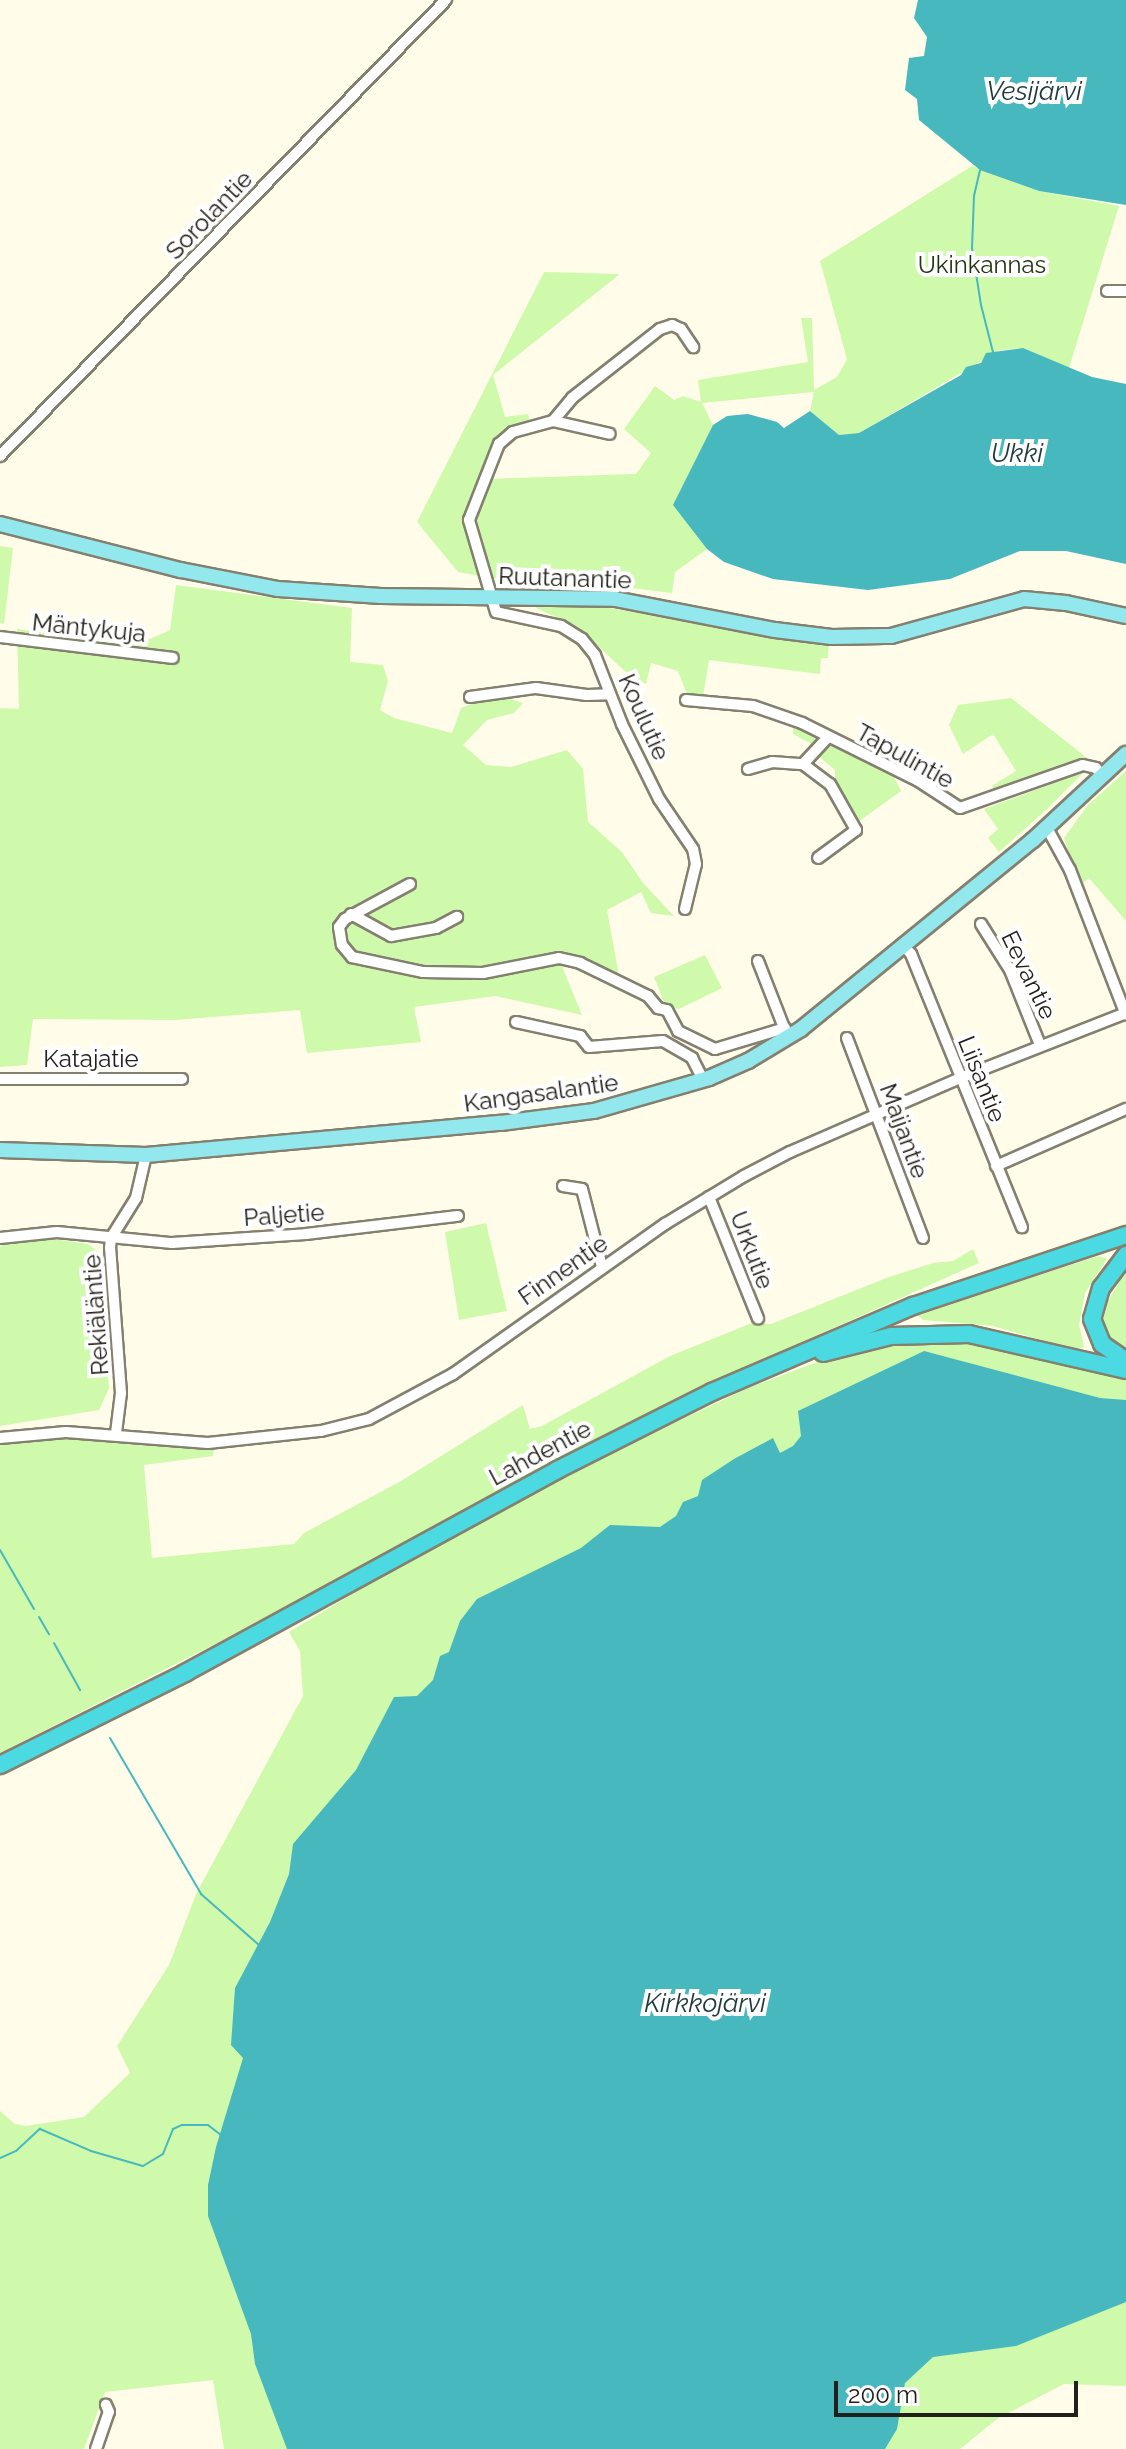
<!DOCTYPE html>
<html>
<head>
<meta charset="utf-8">
<style>
	body { margin:0 }
	#map { position:relative; width:1126px; height:2449px; overflow:hidden; background:#fffce9; font-family:Raleway,sans-serif }
	div>[style] { position:absolute }
	[style*='--x'] { left:calc(var(--x)*1px); top:calc(var(--y)*1px); width:calc(var(--w)*1px); rotate:calc(var(--a)*1deg) }
	.green>* { inset:0; background:#cffaac }
	.water>* { inset:0; background:#47b8bd }
	.stream>* { height:2px; margin:-1px; padding:0 1px; transform-origin:1px; border-radius:1px; background:#47b8bd }
	.roads { filter:drop-shadow(2px 0 #838070) drop-shadow(-2px 0 #838070) drop-shadow(0 2px #838070) drop-shadow(0 -2px #838070) }
	.minor>* { height:10px; margin:-5px; padding:0 5px; transform-origin:5px; border-radius:5px; background:#fff }
	.major>* { height:14px; margin:-7px; padding:0 7px; transform-origin:7px; border-radius:7px; background:#93e8ee }
	.highway>* { height:16px; margin:-8px; padding:0 8px; transform-origin:8px; border-radius:8px; background:#4bd9e2 }
	span { translate:-50% -50%; white-space:nowrap; text-align:center; line-height:1.15; -webkit-text-stroke:8px #fff; paint-order:stroke }
	.street-label { font-size:24px; color:#22201a }
	.park-label { font-size:24px; color:#223410 }
	.water-label { font-size:26px; color:#203a3b; font-style:italic }
	.scale { position:absolute; left:834px; top:2381px; width:244px; height:36px; box-sizing:border-box; border:4px solid #22201a; border-top:0; padding-left:10px; font-size:24px; line-height:28px; white-space:nowrap; color:#22201a; -webkit-text-stroke:6px #fff; paint-order:stroke }
</style>
</head>
<body>
<div id="map">
	<div class="green">
		<i style="clip-path:polygon(972px 166px,1039px 191px,1119px 206px,1069px 368px,1023px 348px,1000px 350px,859px 433px,839px 435px,810px 411px,814px 392px,702px 403px,713px 425px,674px 504px,707px 549px,675px 572px,672px 593px,575px 581px,522px 583px,458px 572px,417px 522px,544px 272px,620px 274px,493px 375px,505px 417px,528px 414px,531px 425px,499px 444px,486px 479px,636px 474px,651px 453px,624px 429px,655px 386px,674px 400px,683px 396px,701px 402px,698px 380px,808px 362px,801px 318px,812px 318px,814px 390px,837px 377px,847px 359px,820px 261px)"></i>
		<i style="clip-path:polygon(0 546px,13px 548px,4px 624px,0 623px)"></i>
		<i style="clip-path:polygon(176px 585px,352px 608px,350px 662px,383px 665px,388px 681px,380px 710px,394px 718px,452px 733px,461px 708px,496px 695px,523px 703px,514px 713px,487px 720px,463px 745px,486px 765px,511px 767px,567px 750px,583px 769px,588px 822px,622px 852px,643px 883px,674px 916px,651px 913px,641px 892px,607px 910px,619px 976px,559px 959px,582px 1015px,495px 996px,414px 1007px,421px 1042px,307px 1053px,300px 1010px,175px 1020px,33px 1019px,27px 1065px,0 1067px,0 708px,19px 709px,17px 629px,66px 636px,150px 639px,170px 630px)"></i>
		<i style="clip-path:polygon(576px 603px,829px 642px,828px 658px,821px 658px,820px 674px,709px 660px,703px 697px,688px 697px,678px 671px,651px 663px,646px 684px,631px 677px,578px 627px,536px 608px,535px 604px)"></i>
		<i style="clip-path:polygon(1011px 698px,1087px 758px,996px 792px,992px 786px,1016px 771px,993px 734px,963px 754px,949px 725px,958px 705px)"></i>
		<i style="clip-path:polygon(793px 721px,890px 769px,901px 791px,858px 822px,835px 779px,835px 770px,817px 755px,821px 749px,793px 734px)"></i>
		<i style="clip-path:polygon(1126px 771px,1126px 921px,1089px 878px,1080px 886px,1064px 838px,1087px 806px)"></i>
		<i style="clip-path:polygon(1084px 772px,1046px 810px,999px 852px,988px 838px,998px 829px,984px 809px)"></i>
		<i style="clip-path:polygon(705px 955px,722px 988px,679px 1009px,666px 1007px,654px 977px)"></i>
		<i style="clip-path:polygon(486px 1223px,507px 1311px,459px 1320px,445px 1232px)"></i>
		<i style="clip-path:polygon(25px 1239px,61px 1240px,88px 1244px,97px 1251px,109px 1388px,99px 1410px,0 1426px,0 1246px)"></i>
		<i style="clip-path:polygon(973px 1249px,979px 1263px,675px 1399px,219px 1642px,0 1753px,0 1443px,81px 1438px,214px 1448px,213px 1456px,144px 1465px,152px 1558px,294px 1544px,304px 1533px,401px 1481px,523px 1405px,530px 1429px,542px 1426px,670px 1356px,752px 1323px,771px 1324px,889px 1277px,933px 1263px,953px 1261px)"></i>
		<i style="clip-path:polygon(1099px 1256px,1107px 1259px,1085px 1293px,1079px 1325px,1084px 1347px,1076px 1350px,993px 1326px,923px 1320px,916px 1314px)"></i>
		<i style="clip-path:polygon(1126px 1271px,1126px 1348px,1115px 1343px,1107px 1334px,1103px 1319px,1108px 1301px)"></i>
		<i style="clip-path:polygon(923px 1338px,970px 1341px,1126px 1374px,1126px 2386px,1064px 2384px,997px 2419px,960px 2449px,224px 2449px,213px 2380px,105px 2392px,84px 2449px,0 2449px,0 2111px,15px 2124px,26px 2126px,84px 2117px,130px 2073px,117px 2046px,169px 1965px,196px 1894px,303px 1696px,300px 1651px,289px 1632px,354px 1593px,353px 1589px,558px 1478px,748px 1388px,828px 1358px)"></i>
	</div>
	<div class="water">
		<i style="clip-path:polygon(918px 0,1126px 0,1126px 205px,1039px 191px,980px 170px,919px 120px,917px 99px,905px 90px,909px 58px,924px 56px,927px 37px,914px 18px)"></i>
		<i style="clip-path:polygon(1023px 348px,1092px 377px,1126px 384px,1126px 564px,1066px 551px,1020px 551px,950px 579px,868px 590px,773px 579px,724px 562px,707px 549px,673px 505px,713px 425px,727px 416px,748px 414px,777px 422px,784px 428px,810px 411px,839px 435px,859px 433px,961px 375px,966px 367px,981px 363px,986px 353px)"></i>
		<i style="clip-path:polygon(924px 1351px,1100px 1398px,1126px 1400px,1126px 2302px,1016px 2346px,933px 2357px,905px 2383px,897px 2429px,885px 2449px,287px 2449px,255px 2364px,251px 2334px,208px 2216px,208px 2185px,216px 2147px,243px 2058px,231px 2045px,235px 1988px,270px 1922px,289px 1874px,293px 1844px,356px 1770px,394px 1697px,417px 1696px,433px 1680px,440px 1656px,449px 1652px,460px 1621px,477px 1599px,581px 1548px,610px 1525px,660px 1527px,676px 1516px,683px 1502px,698px 1496px,702px 1480px,734px 1459px,773px 1438px,780px 1453px,793px 1446px,801px 1436px,798px 1411px)"></i>
	</div>
	<div class="stream">
		<i style="--x:980;--y:170;--w:27;--a:103"></i>
		<i style="--x:974;--y:196;--w:52;--a:92.2"></i>
		<i style="--x:972;--y:248;--w:58;--a:81"></i>
		<i style="--x:981;--y:305;--w:49;--a:75.7"></i>
		<i style="--x:0;--y:1550;--w:68;--a:60"></i>
		<i style="--x:39;--y:1617;--w:20;--a:60"></i>
		<i style="--x:54;--y:1643;--w:54;--a:61"></i>
		<i style="--x:110;--y:1738;--w:181;--a:59.7"></i>
		<i style="--x:201;--y:1894;--w:76;--a:41.3"></i>
		<i style="--x:0;--y:2158;--w:17;--a:-24"></i>
		<i style="--x:16;--y:2151;--w:33;--a:-43"></i>
		<i style="--x:40;--y:2129;--w:56;--a:23.3"></i>
		<i style="--x:91;--y:2151;--w:54;--a:16.1"></i>
		<i style="--x:143;--y:2166;--w:23;--a:-31"></i>
		<i style="--x:163;--y:2154;--w:27;--a:-68"></i>
		<i style="--x:173;--y:2129;--w:10;--a:-24"></i>
		<i style="--x:182;--y:2125;--w:26;--a:0"></i>
		<i style="--x:208;--y:2125;--w:18;--a:38"></i>
	</div>
	<div class="roads">
		<div class="minor">
			<i style="--x:1107;--y:291;--w:19;--a:0"></i>
			<i style="--x:553;--y:421;--w:58;--a:12.8"></i>
			<i style="--x:0;--y:456;--w:638;--a:-45.64"></i>
			<i style="--x:0;--y:637;--w:174;--a:6.9"></i>
			<i style="--x:470;--y:697;--w:67;--a:-7.8"></i>
			<i style="--x:536;--y:688;--w:51;--a:7.8"></i>
			<i style="--x:587;--y:695;--w:23;--a:-2"></i>
			<i style="--x:686;--y:700;--w:67;--a:5.1"></i>
			<i style="--x:753;--y:706;--w:52;--a:19.1"></i>
			<i style="--x:802;--y:723;--w:128;--a:26.4"></i>
			<i style="--x:917;--y:780;--w:51;--a:33.1"></i>
			<i style="--x:960;--y:808;--w:130;--a:-19.3"></i>
			<i style="--x:1083;--y:765;--w:13;--a:13"></i>
			<i style="--x:1096;--y:768;--w:8;--a:50"></i>
			<i style="--x:803;--y:764;--w:37;--a:-47"></i>
			<i style="--x:748;--y:769;--w:25;--a:-16"></i>
			<i style="--x:772;--y:762;--w:31;--a:4"></i>
			<i style="--x:803;--y:764;--w:34;--a:37"></i>
			<i style="--x:830;--y:784;--w:53;--a:60.5"></i>
			<i style="--x:856;--y:830;--w:47;--a:143.6"></i>
			<i style="--x:1047;--y:828;--w:48;--a:61.3"></i>
			<i style="--x:1070;--y:870;--w:155;--a:68.9"></i>
			<i style="--x:410;--y:884;--w:74;--a:151.7"></i>
			<i style="--x:345;--y:919;--w:10;--a:127"></i>
			<i style="--x:339;--y:927;--w:18;--a:81"></i>
			<i style="--x:342;--y:945;--w:16;--a:50"></i>
			<i style="--x:352;--y:957;--w:73;--a:11.9"></i>
			<i style="--x:423;--y:972;--w:60;--a:1"></i>
			<i style="--x:483;--y:973;--w:77;--a:-11.2"></i>
			<i style="--x:559;--y:958;--w:22;--a:13"></i>
			<i style="--x:580;--y:963;--w:76;--a:25.9"></i>
			<i style="--x:648;--y:996;--w:16;--a:50"></i>
			<i style="--x:658;--y:1008;--w:9;--a:13"></i>
			<i style="--x:667;--y:1010;--w:24;--a:62"></i>
			<i style="--x:678;--y:1031;--w:41;--a:25.9"></i>
			<i style="--x:715;--y:1049;--w:73;--a:-16.7"></i>
			<i style="--x:685;--y:909;--w:46;--a:-76.3"></i>
			<i style="--x:696;--y:864;--w:15;--a:-101"></i>
			<i style="--x:693;--y:849;--w:60;--a:-124.2"></i>
			<i style="--x:659;--y:799;--w:84;--a:-116.3"></i>
			<i style="--x:622;--y:724;--w:74;--a:-111.4"></i>
			<i style="--x:595;--y:655;--w:21;--a:-129"></i>
			<i style="--x:582;--y:639;--w:25;--a:-148"></i>
			<i style="--x:561;--y:626;--w:66;--a:-167.8"></i>
			<i style="--x:496;--y:612;--w:96;--a:-106.4"></i>
			<i style="--x:469;--y:520;--w:82;--a:-68.5"></i>
			<i style="--x:499;--y:444;--w:18;--a:-41"></i>
			<i style="--x:513;--y:432;--w:41;--a:-15.4"></i>
			<i style="--x:553;--y:421;--w:30;--a:-50"></i>
			<i style="--x:572;--y:398;--w:112;--a:-38.1"></i>
			<i style="--x:660;--y:329;--w:13;--a:-18"></i>
			<i style="--x:672;--y:325;--w:10;--a:24"></i>
			<i style="--x:681;--y:329;--w:22;--a:56"></i>
			<i style="--x:351;--y:914;--w:46;--a:28.8"></i>
			<i style="--x:391;--y:936;--w:46;--a:-10.1"></i>
			<i style="--x:436;--y:928;--w:24;--a:-28"></i>
			<i style="--x:981;--y:924;--w:54;--a:57.8"></i>
			<i style="--x:1010;--y:970;--w:81;--a:68.2"></i>
			<i style="--x:904;--y:946;--w:11;--a:49"></i>
			<i style="--x:911;--y:954;--w:295;--a:67.9"></i>
			<i style="--x:758;--y:961;--w:77;--a:68.7"></i>
			<i style="--x:516;--y:1022;--w:66;--a:12.3"></i>
			<i style="--x:580;--y:1036;--w:14;--a:51"></i>
			<i style="--x:589;--y:1047;--w:74;--a:-4.6"></i>
			<i style="--x:663;--y:1041;--w:34;--a:30"></i>
			<i style="--x:692;--y:1058;--w:25;--a:63"></i>
			<i style="--x:847;--y:1038;--w:214;--a:69.2"></i>
			<i style="--x:0;--y:1079;--w:182;--a:0"></i>
			<i style="--x:996;--y:1166;--w:142;--a:-23.7"></i>
			<i style="--x:563;--y:1186;--w:19;--a:9"></i>
			<i style="--x:582;--y:1189;--w:81;--a:75.6"></i>
			<i style="--x:709;--y:1197;--w:131;--a:68"></i>
			<i style="--x:0;--y:1238;--w:57;--a:-6"></i>
			<i style="--x:57;--y:1232;--w:116;--a:5.5"></i>
			<i style="--x:172;--y:1243;--w:134;--a:-3.8"></i>
			<i style="--x:306;--y:1234;--w:153;--a:-6.8"></i>
			<i style="--x:116;--y:1433;--w:40;--a:-82.9"></i>
			<i style="--x:121;--y:1393;--w:145;--a:-94.3"></i>
			<i style="--x:110;--y:1248;--w:10;--a:-84"></i>
			<i style="--x:111;--y:1238;--w:47;--a:-58"></i>
			<i style="--x:136;--y:1198;--w:44;--a:-76.9"></i>
			<i style="--x:0;--y:1438;--w:66;--a:-5.2"></i>
			<i style="--x:66;--y:1432;--w:142;--a:4.4"></i>
			<i style="--x:208;--y:1443;--w:114;--a:-6.1"></i>
			<i style="--x:321;--y:1431;--w:49;--a:-14"></i>
			<i style="--x:369;--y:1419;--w:95;--a:-28.2"></i>
			<i style="--x:453;--y:1374;--w:260;--a:-35.3"></i>
			<i style="--x:665;--y:1224;--w:92;--a:-31.3"></i>
			<i style="--x:744;--y:1176;--w:52;--a:-27.6"></i>
			<i style="--x:790;--y:1152;--w:185;--a:-23.5"></i>
			<i style="--x:960;--y:1078;--w:178;--a:-21.4"></i>
			<i style="--x:96;--y:2449;--w:39;--a:-71"></i>
			<i style="--x:109;--y:2412;--w:8;--a:-113"></i>
		</div>
		<div class="major">
			<i style="--x:0;--y:524;--w:187;--a:14.3"></i>
			<i style="--x:181;--y:570;--w:99;--a:11.1"></i>
			<i style="--x:278;--y:589;--w:103;--a:3.9"></i>
			<i style="--x:381;--y:596;--w:234;--a:0.7"></i>
			<i style="--x:615;--y:599;--w:163;--a:11"></i>
			<i style="--x:775;--y:630;--w:57;--a:7"></i>
			<i style="--x:832;--y:637;--w:59;--a:-1"></i>
			<i style="--x:891;--y:636;--w:138;--a:-15.5"></i>
			<i style="--x:1024;--y:599;--w:42;--a:5.4"></i>
			<i style="--x:1066;--y:603;--w:61;--a:12.2"></i>
			<i style="--x:0;--y:1150;--w:146;--a:2"></i>
			<i style="--x:146;--y:1155;--w:356;--a:-5.2"></i>
			<i style="--x:501;--y:1123;--w:94;--a:-7.4"></i>
			<i style="--x:594;--y:1111;--w:120;--a:-16"></i>
			<i style="--x:709;--y:1078;--w:43;--a:-23.6"></i>
			<i style="--x:748;--y:1061;--w:62;--a:-31.1"></i>
			<i style="--x:801;--y:1029;--w:299;--a:-39.2"></i>
			<i style="--x:1033;--y:840;--w:127;--a:-42.8"></i>
		</div>
		<div class="highway">
			<i style="--x:1126;--y:1255;--w:41;--a:127.1"></i>
			<i style="--x:1101;--y:1288;--w:32;--a:106"></i>
			<i style="--x:1092;--y:1319;--w:27;--a:68"></i>
			<i style="--x:1102;--y:1344;--w:29;--a:35"></i>
			<i style="--x:823;--y:1353;--w:70;--a:-14"></i>
			<i style="--x:891;--y:1336;--w:78;--a:-1.5"></i>
			<i style="--x:969;--y:1334;--w:161;--a:12.9"></i>
			<i style="--x:0;--y:1765;--w:207;--a:-26.4"></i>
			<i style="--x:185;--y:1673;--w:424;--a:-28.6"></i>
			<i style="--x:557;--y:1470;--w:174;--a:-26.7"></i>
			<i style="--x:712;--y:1392;--w:219;--a:-23.2"></i>
			<i style="--x:913;--y:1306;--w:225;--a:-18.4"></i>
		</div>
	</div>
	<div class="street-label">
		<span style="left:209px;top:215px;rotate:-46deg">Sorolantie</span>
		<span style="left:565px;top:578px;rotate:2deg">Ruutanantie</span>
		<span style="left:89px;top:628px;rotate:6deg">Mäntykuja</span>
		<span style="left:644px;top:717px;rotate:66deg">Koulutie</span>
		<span style="left:905px;top:756px;rotate:29deg">Tapulintie</span>
		<span style="left:1029px;top:975px;rotate:64deg">Eevantie</span>
		<span style="left:91px;top:1059px">Katajatie</span>
		<span style="left:982px;top:1079px;rotate:68deg">Liisantie</span>
		<span style="left:541px;top:1093px;rotate:-8deg">Kangasalantie</span>
		<span style="left:904px;top:1131px;rotate:70deg">Maijantie</span>
		<span style="left:284px;top:1215px;rotate:-4deg">Paljetie</span>
		<span style="left:752px;top:1250px;rotate:69deg">Urkutie</span>
		<span style="left:563px;top:1270px;rotate:-35deg">Finnentie</span>
		<span style="left:96px;top:1315px;rotate:-94deg">Rekiäläntie</span>
		<span style="left:540px;top:1453px;rotate:-28deg">Lahdentie</span>
	</div>
	<div class="park-label">
		<span style="left:982px;top:265px">Ukinkannas</span>
	</div>
	<div class="water-label">
		<span style="left:1034px;top:92px">Vesijärvi</span>
		<span style="left:1017px;top:454px">Ukki</span>
		<span style="left:705px;top:2004px">Kirkkojärvi</span>
	</div>
	<div class="scale">200 m</div>
</div>
</body>
</html>
